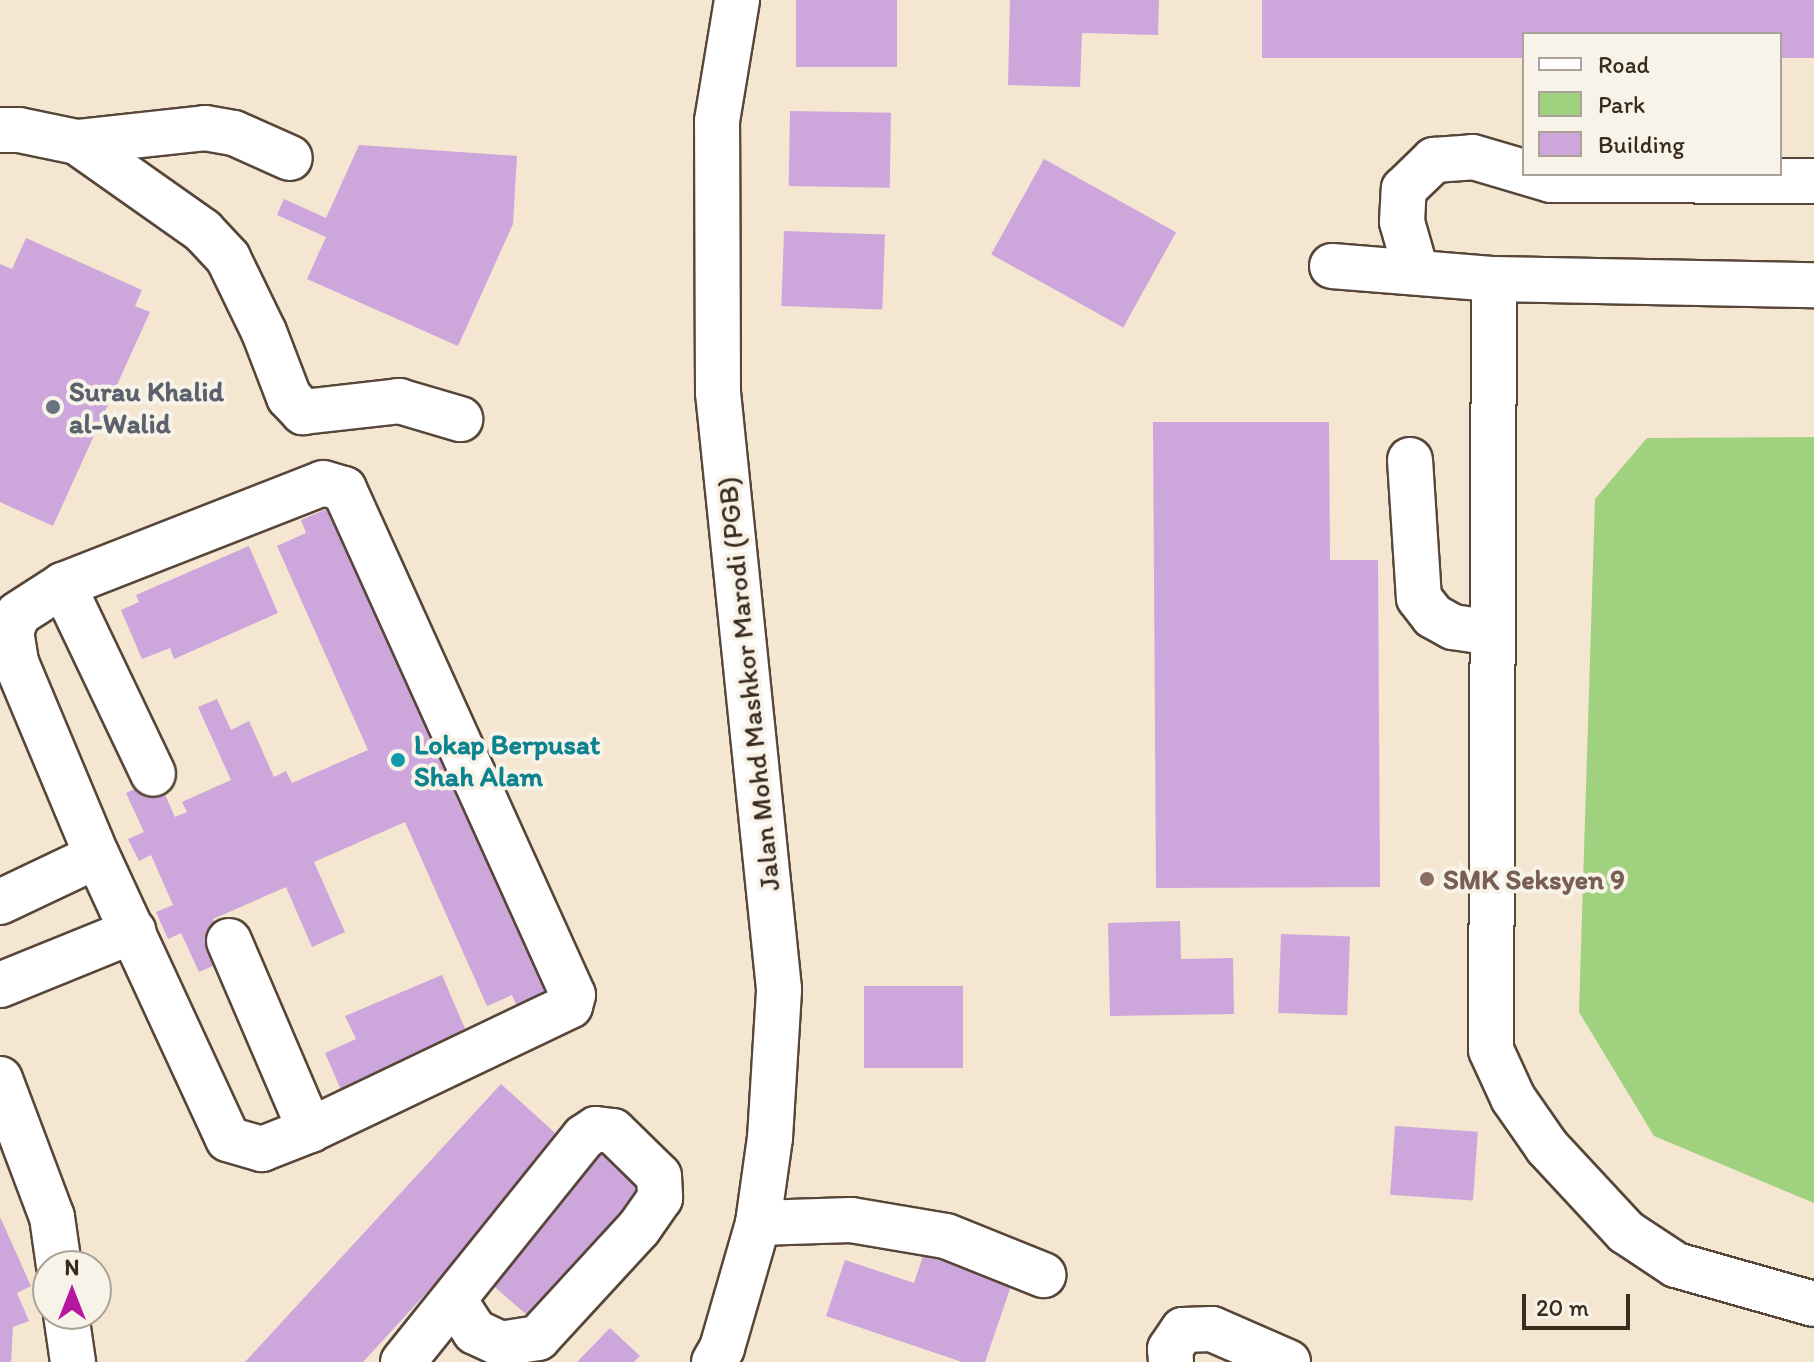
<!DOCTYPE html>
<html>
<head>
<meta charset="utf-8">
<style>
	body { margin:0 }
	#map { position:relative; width:1814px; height:1362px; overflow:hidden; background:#f4e6d0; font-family:Itim,sans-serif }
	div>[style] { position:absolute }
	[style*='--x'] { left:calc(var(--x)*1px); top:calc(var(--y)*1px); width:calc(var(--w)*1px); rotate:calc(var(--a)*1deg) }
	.green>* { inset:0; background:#a0d17f }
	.building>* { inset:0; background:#cda6db; transform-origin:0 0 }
	.roads { filter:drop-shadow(2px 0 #574639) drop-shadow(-2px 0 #574639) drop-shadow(0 2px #574639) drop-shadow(0 -2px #574639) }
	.minor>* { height:44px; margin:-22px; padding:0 22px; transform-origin:22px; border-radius:22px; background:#fff }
	.dots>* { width:22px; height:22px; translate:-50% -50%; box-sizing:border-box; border:4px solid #f7f3e8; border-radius:50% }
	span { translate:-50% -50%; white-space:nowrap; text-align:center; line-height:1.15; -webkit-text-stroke:8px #f7f3e8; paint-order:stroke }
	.worship-label { font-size:28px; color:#5b616d; font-weight:700 }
	.left { translate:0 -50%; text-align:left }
	.street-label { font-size:28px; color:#3b2a1e }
	.culture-label { font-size:28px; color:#0d838f; font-weight:700 }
	.education-label { font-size:28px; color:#785e54; font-weight:700 }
	.legend { position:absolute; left:1522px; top:32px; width:260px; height:144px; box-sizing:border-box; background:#f7f3e8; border:2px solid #aca397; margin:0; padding:10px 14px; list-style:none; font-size:24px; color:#3b2a1e }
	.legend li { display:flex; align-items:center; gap:16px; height:40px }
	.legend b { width:40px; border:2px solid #aca397 }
	.north { position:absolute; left:32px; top:1250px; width:80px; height:80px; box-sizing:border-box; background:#f7f3e8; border:2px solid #aca397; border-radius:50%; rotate:0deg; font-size:22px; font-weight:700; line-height:32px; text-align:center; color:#3b2a1e }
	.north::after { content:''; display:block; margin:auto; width:28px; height:36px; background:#b5179e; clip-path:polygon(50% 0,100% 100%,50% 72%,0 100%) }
	.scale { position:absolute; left:1522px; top:1294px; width:108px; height:36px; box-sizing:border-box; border:4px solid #3b2a1e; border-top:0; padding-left:10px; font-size:24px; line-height:28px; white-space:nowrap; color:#3b2a1e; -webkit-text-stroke:6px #f7f3e8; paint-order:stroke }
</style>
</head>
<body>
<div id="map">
	<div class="green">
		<i style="clip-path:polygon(1814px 437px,1814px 1203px,1654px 1136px,1579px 1012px,1595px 499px,1647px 438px)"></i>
	</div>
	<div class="building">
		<i style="left:796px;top:0;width:101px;height:67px"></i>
		<i style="clip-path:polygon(1010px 0,1159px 0,1158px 35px,1082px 33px,1080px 87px,1008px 85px)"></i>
		<i style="clip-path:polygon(1262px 0,1814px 0,1814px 58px,1780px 58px,1780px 34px,1524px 34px,1524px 58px,1262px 58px)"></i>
		<i style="left:790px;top:111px;width:101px;height:75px;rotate:1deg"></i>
		<i style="clip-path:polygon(359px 145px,517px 156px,513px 224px,458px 346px,307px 279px,326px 237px,277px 215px,284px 199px,326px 218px)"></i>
		<i style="left:1044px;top:159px;width:151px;height:109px;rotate:29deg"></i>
		<i style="left:784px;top:231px;width:101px;height:75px;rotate:2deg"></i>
		<i style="clip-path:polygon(26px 238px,142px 290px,135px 306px,150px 312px,53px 526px,0 502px,0 264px,12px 269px)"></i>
		<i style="clip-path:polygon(1153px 422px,1329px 422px,1330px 560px,1378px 560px,1380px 887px,1156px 888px)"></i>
		<i style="clip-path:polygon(338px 504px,557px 996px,519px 1012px,512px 995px,487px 1006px,405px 822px,314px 862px,345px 932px,312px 947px,286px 887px,213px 919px,231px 958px,199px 972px,181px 933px,168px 939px,156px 912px,173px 905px,151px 855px,139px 861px,128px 839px,144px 832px,126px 793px,158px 779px,175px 817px,187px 812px,182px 802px,231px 780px,198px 707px,217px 699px,231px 730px,249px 721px,274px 777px,286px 771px,292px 783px,368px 750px,277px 546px,306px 533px,301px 520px)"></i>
		<i style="clip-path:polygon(249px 546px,278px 613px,174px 659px,170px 648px,142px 659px,121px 610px,139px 602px,136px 595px)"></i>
		<i style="clip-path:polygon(1180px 921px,1181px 959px,1233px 958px,1234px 1014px,1110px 1016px,1108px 923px)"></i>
		<i style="left:1281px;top:934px;width:69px;height:79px;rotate:2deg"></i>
		<i style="clip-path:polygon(442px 975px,469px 1038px,346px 1101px,325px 1053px,356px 1039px,345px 1016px)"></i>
		<i style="left:963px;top:986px;width:82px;height:99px;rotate:90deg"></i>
		<i style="clip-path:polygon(501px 1084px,565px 1142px,363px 1362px,245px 1362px)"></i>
		<i style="left:1395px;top:1126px;width:83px;height:69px;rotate:4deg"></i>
		<i style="left:594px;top:1144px;width:84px;height:173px;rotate:41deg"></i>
		<i style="clip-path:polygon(0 1217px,31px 1286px,17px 1293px,29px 1321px,13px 1327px,11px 1362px,0 1362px)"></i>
		<i style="clip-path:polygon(924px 1253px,1012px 1283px,985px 1362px,962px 1362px,826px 1316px,845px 1260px,914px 1283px)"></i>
		<i style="clip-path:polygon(610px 1328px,640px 1356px,634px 1362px,577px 1362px)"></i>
	</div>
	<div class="roads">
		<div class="minor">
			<i style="--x:0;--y:130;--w:19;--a:0"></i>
			<i style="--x:19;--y:130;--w:59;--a:11.7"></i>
			<i style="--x:77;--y:142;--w:129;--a:-6.2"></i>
			<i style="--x:205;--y:128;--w:29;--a:10"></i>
			<i style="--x:234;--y:133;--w:61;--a:24.1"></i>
			<i style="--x:77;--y:142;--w:154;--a:35.2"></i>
			<i style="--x:203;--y:231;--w:37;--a:47"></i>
			<i style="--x:228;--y:258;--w:82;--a:64.1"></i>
			<i style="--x:264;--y:332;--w:70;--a:69"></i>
			<i style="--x:289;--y:397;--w:21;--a:47"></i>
			<i style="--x:303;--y:412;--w:97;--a:-6.5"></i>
			<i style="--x:399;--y:401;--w:64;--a:16.4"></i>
			<i style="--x:1332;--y:266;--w:163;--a:4.6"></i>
			<i style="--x:1494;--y:279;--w:320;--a:1.1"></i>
			<i style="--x:1416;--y:271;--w:51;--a:-105.9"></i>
			<i style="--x:1402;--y:222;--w:33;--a:-87"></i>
			<i style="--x:1404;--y:189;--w:42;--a:-44"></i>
			<i style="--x:1434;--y:160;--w:39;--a:-4"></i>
			<i style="--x:1473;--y:157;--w:81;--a:16.4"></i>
			<i style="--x:1551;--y:180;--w:263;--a:0.2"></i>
			<i style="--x:1494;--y:279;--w:771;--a:90.22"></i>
			<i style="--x:1491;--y:1050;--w:53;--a:65.4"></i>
			<i style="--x:1513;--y:1098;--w:60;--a:55.2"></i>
			<i style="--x:1547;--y:1147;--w:116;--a:47.1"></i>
			<i style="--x:1626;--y:1232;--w:60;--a:33.4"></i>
			<i style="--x:1676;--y:1265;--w:143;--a:15.8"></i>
			<i style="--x:1410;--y:460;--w:138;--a:86.3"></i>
			<i style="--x:1419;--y:598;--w:23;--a:52"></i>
			<i style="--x:1433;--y:616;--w:23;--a:29"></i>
			<i style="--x:1453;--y:627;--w:40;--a:8.5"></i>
			<i style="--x:323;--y:483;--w:22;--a:16"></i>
			<i style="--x:344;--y:489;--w:555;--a:65.65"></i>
			<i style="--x:573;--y:995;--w:11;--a:105"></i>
			<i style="--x:570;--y:1006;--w:288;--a:154.5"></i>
			<i style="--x:310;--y:1130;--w:52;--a:158.4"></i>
			<i style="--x:262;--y:1149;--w:35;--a:-164"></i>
			<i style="--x:228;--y:1139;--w:312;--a:-114.8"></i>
			<i style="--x:97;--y:856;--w:210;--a:-112.7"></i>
			<i style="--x:16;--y:662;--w:30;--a:-99"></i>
			<i style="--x:11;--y:632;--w:19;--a:-69"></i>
			<i style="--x:18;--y:614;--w:54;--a:-32.8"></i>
			<i style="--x:63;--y:585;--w:279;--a:-21.4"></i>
			<i style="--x:63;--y:585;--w:209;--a:64.5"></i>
			<i style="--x:0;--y:902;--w:107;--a:-25.4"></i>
			<i style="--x:229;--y:941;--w:206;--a:66.8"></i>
			<i style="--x:0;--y:985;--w:144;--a:-22.1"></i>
			<i style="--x:0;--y:1079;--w:147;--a:69.4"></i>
			<i style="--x:52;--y:1217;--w:49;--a:81.9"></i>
			<i style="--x:758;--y:1223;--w:93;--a:-1.8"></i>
			<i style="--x:851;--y:1220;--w:96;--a:9.6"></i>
			<i style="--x:946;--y:1236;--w:105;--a:21.9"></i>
			<i style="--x:66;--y:1314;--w:49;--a:81.7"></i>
			<i style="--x:403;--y:1362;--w:289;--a:-51.2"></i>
			<i style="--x:584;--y:1137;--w:14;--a:-34"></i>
			<i style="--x:596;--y:1129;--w:17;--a:7"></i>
			<i style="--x:613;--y:1131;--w:64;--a:44.4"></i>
			<i style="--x:659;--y:1176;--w:22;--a:87"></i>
			<i style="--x:660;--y:1198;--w:37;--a:125"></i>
			<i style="--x:639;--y:1228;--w:149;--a:132.6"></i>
			<i style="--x:538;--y:1338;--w:37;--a:171"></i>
			<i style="--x:501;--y:1344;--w:29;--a:-155"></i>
			<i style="--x:475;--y:1332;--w:38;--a:-123"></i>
			<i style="--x:714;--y:1362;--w:16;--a:-60"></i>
			<i style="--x:722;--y:1348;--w:130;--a:-73.9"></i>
			<i style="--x:758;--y:1223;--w:86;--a:-82"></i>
			<i style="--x:770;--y:1138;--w:149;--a:-86.5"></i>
			<i style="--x:779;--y:989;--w:599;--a:-95.84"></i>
			<i style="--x:718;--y:393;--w:272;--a:-90.2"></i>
			<i style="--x:717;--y:121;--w:123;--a:-80.6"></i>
			<i style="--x:1171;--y:1362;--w:13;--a:-94"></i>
			<i style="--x:1170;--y:1349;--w:23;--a:-56"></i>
			<i style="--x:1183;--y:1330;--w:29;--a:-2"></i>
			<i style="--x:1212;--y:1329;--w:83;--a:23.5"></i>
		</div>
	</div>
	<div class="dots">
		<i style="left:53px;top:407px;background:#6b7280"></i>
		<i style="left:398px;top:760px;background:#0f9aa8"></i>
		<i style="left:1427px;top:879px;background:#8d6e63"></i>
	</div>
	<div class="worship-label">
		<span class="left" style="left:69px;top:407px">Surau Khalid<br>al-Walid</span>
	</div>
	<div class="street-label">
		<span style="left:748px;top:684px;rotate:-96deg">Jalan Mohd Mashkor Marodi (PGB)</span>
	</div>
	<div class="culture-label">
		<span class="left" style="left:414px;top:760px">Lokap Berpusat<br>Shah Alam</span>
	</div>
	<div class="education-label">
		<span class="left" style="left:1443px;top:879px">SMK Seksyen 9</span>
	</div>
	<ul class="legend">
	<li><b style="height:10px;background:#fff"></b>Road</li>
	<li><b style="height:22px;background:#a0d17f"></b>Park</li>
	<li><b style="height:22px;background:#cda6db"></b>Building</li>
	</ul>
	<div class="north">N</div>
	<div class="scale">20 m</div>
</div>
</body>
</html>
